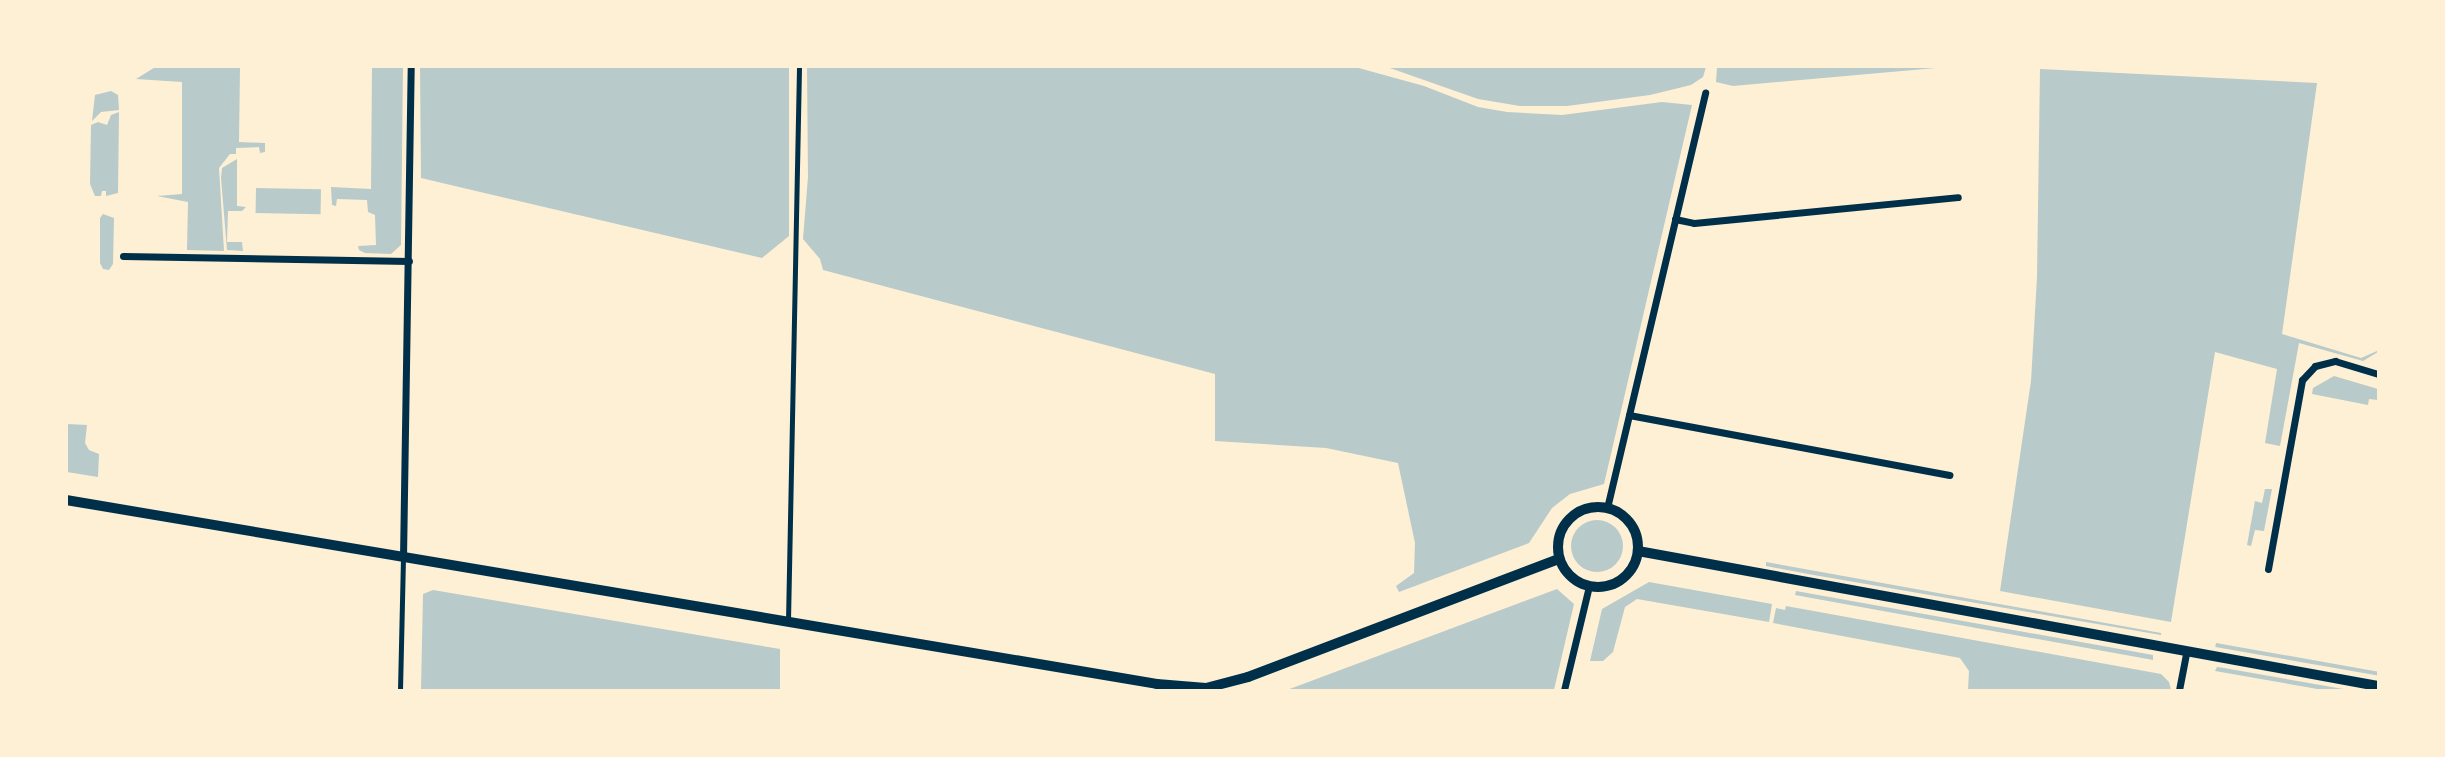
<!DOCTYPE html>
<html>
<head>
<meta charset="utf-8">
<style>
	body { margin:0 }
	#map { position:relative; width:2445px; height:757px; overflow:hidden; background:#fdf0d5; font-family:Barlow,sans-serif }
	div>[style] { position:absolute }
	[style*='--x'] { left:calc(var(--x)*1px); top:calc(var(--y)*1px); width:calc(var(--w)*1px); rotate:calc(var(--a)*1deg) }
	.green>* { inset:0; background:#b9caca; transform-origin:0 0 }
	.round { border-radius:50% }
	.service>* { height:4.5px; margin:-2.25px; padding:0 2.25px; transform-origin:2.25px; border-radius:2.25px; background:#003049 }
	.minor>* { height:7px; margin:-3.5px; padding:0 3.5px; transform-origin:3.5px; border-radius:3.5px; background:#003049 }
	.tertiary>* { height:10px; margin:-5px; padding:0 5px; transform-origin:5px; border-radius:5px; background:#003049 }
	.tertiary>.ring { margin:-5px; padding:0; box-sizing:content-box; background:none; border:10px solid #003049; border-radius:50% }
	span { translate:-50% -50%; white-space:nowrap; text-align:center; line-height:1.15; -webkit-text-stroke:5px #fdf0d5; paint-order:stroke }
	.frame { position:absolute; inset:0; border:68px solid #fdf0d5; pointer-events:none }
</style>
</head>
<body>
<div id="map">
	<div class="green">
		<i style="clip-path:polygon(157px 66px,240px 67px,239px 142px,265px 143px,265px 152px,260px 153px,259px 147px,236px 148px,236px 154px,230px 154px,219px 168px,224px 251px,187px 250px,188px 202px,157px 196px,182px 194px,182px 82px,136px 79px)"></i>
		<i style="clip-path:polygon(372px 67px,403px 67px,401px 245px,391px 254px,365px 253px,359px 250px,358px 246px,376px 245px,375px 215px,368px 212px,367px 200px,337px 199px,336px 206px,332px 205px,331px 187px,371px 189px)"></i>
		<i style="clip-path:polygon(420px 67px,789px 67px,789px 236px,762px 258px,421px 178px)"></i>
		<i style="clip-path:polygon(807px 67px,1355px 67px,1424px 86px,1478px 107px,1507px 112px,1562px 115px,1662px 102px,1692px 105px,1604px 484px,1570px 494px,1552px 508px,1529px 543px,1399px 592px,1396px 586px,1414px 573px,1415px 543px,1398px 463px,1326px 448px,1215px 441px,1215px 374px,823px 270px,820px 259px,803px 239px,808px 177px)"></i>
		<i style="clip-path:polygon(1387px 67px,1706px 67px,1703px 77px,1691px 85px,1650px 95px,1567px 106px,1520px 106px,1478px 99px)"></i>
		<i style="clip-path:polygon(1717px 67px,1717px 66px,1947px 67px,1733px 86px,1716px 82px)"></i>
		<i style="clip-path:polygon(2040px 69px,2317px 83px,2282px 334px,2361px 358px,2377px 351px,2378px 345px,2378px 352px,2363px 361px,2299px 343px,2280px 446px,2265px 443px,2277px 369px,2215px 352px,2171px 622px,2000px 591px,2031px 381px,2037px 277px)"></i>
		<i style="clip-path:polygon(111px 91px,118px 95px,119px 110px,101px 112px,92px 121px,95px 95px)"></i>
		<i style="clip-path:polygon(119px 112px,118px 193px,106px 196px,106px 191px,102px 191px,101px 196px,95px 196px,90px 184px,91px 125px,98px 122px,107px 125px,111px 115px)"></i>
		<i style="clip-path:polygon(237px 159px,237px 206px,246px 207px,242px 211px,228px 211px,227px 242px,242px 242px,243px 251px,227px 250px,221px 178px,222px 168px)"></i>
		<i style="left:256px;top:188px;width:65px;height:25px;rotate:1deg"></i>
		<i style="clip-path:polygon(103px 214px,114px 218px,113px 264px,109px 270px,103px 269px,100px 263px,100px 218px)"></i>
		<i style="clip-path:polygon(2334px 376px,2378px 389px,2378px 400px,2369px 399px,2368px 405px,2312px 394px,2313px 388px)"></i>
		<i style="clip-path:polygon(67px 424px,87px 425px,85px 443px,89px 450px,99px 454px,98px 477px,67px 472px)"></i>
		<i style="clip-path:polygon(2265px 489px,2272px 489px,2264px 531px,2255px 530px,2251px 546px,2247px 545px,2255px 501px,2262px 503px)"></i>
		<i class="round" style="left:1571px;top:520px;width:52px;height:52px"></i>
		<i style="clip-path:polygon(1766px 562px,2161px 633px,2161px 635px,1808px 574px,1766px 566px)"></i>
		<i style="clip-path:polygon(1649px 582px,1772px 604px,1769px 622px,1637px 599px,1625px 607px,1613px 652px,1603px 661px,1590px 661px,1602px 609px)"></i>
		<i style="clip-path:polygon(1557px 589px,1574px 604px,1554px 690px,1287px 690px)"></i>
		<i style="clip-path:polygon(433px 590px,780px 649px,780px 690px,421px 690px,423px 594px)"></i>
		<i style="clip-path:polygon(1796px 591px,2153px 655px,2153px 660px,1795px 595px)"></i>
		<i style="clip-path:polygon(1786px 606px,2161px 674px,2169px 682px,2171px 690px,1968px 690px,1969px 671px,1960px 658px,1773px 623px,1776px 608px,1785px 610px)"></i>
		<i style="left:2216px;top:643px;width:165px;height:4px;rotate:10deg"></i>
		<i style="clip-path:polygon(2217px 667px,2224px 668px,2349px 690px,2323px 690px,2215px 671px)"></i>
	</div>
	<div class="service">
		<i style="--x:788;--y:621;--w:555;--a:-88.86"></i>
		<i style="--x:400;--y:690;--w:131;--a:-88.7"></i>
	</div>
	<div class="minor">
		<i style="--x:1675;--y:219;--w:19;--a:12"></i>
		<i style="--x:1694;--y:223;--w:265;--a:-5.6"></i>
		<i style="--x:123;--y:256;--w:286;--a:1"></i>
		<i style="--x:1629;--y:415;--w:326;--a:10.6"></i>
		<i style="--x:1607;--y:508;--w:427;--a:-76.7"></i>
		<i style="--x:403;--y:558;--w:492;--a:-89.1"></i>
		<i style="--x:2268;--y:569;--w:192;--a:-79.8"></i>
		<i style="--x:2302;--y:380;--w:19;--a:-47"></i>
		<i style="--x:2315;--y:366;--w:21;--a:-14"></i>
		<i style="--x:2335;--y:361;--w:45;--a:16.8"></i>
		<i style="--x:1564;--y:690;--w:107;--a:-76.5"></i>
		<i style="--x:2179;--y:690;--w:38;--a:-79"></i>
	</div>
	<div class="tertiary">
		<i style="--x:66;--y:500;--w:1106;--a:9.57"></i>
		<i style="--x:1157;--y:684;--w:49;--a:4.7"></i>
		<i style="--x:1206;--y:688;--w:43;--a:-14.7"></i>
		<i style="--x:1248;--y:677;--w:333;--a:-20.8"></i>
		<i class="ring" style="left:1558px;top:507px;width:70px;height:70px"></i>
		<i style="--x:1638;--y:551;--w:752;--a:10.34"></i>
	</div>
	<div class="frame"></div>
</div>
</body>
</html>
